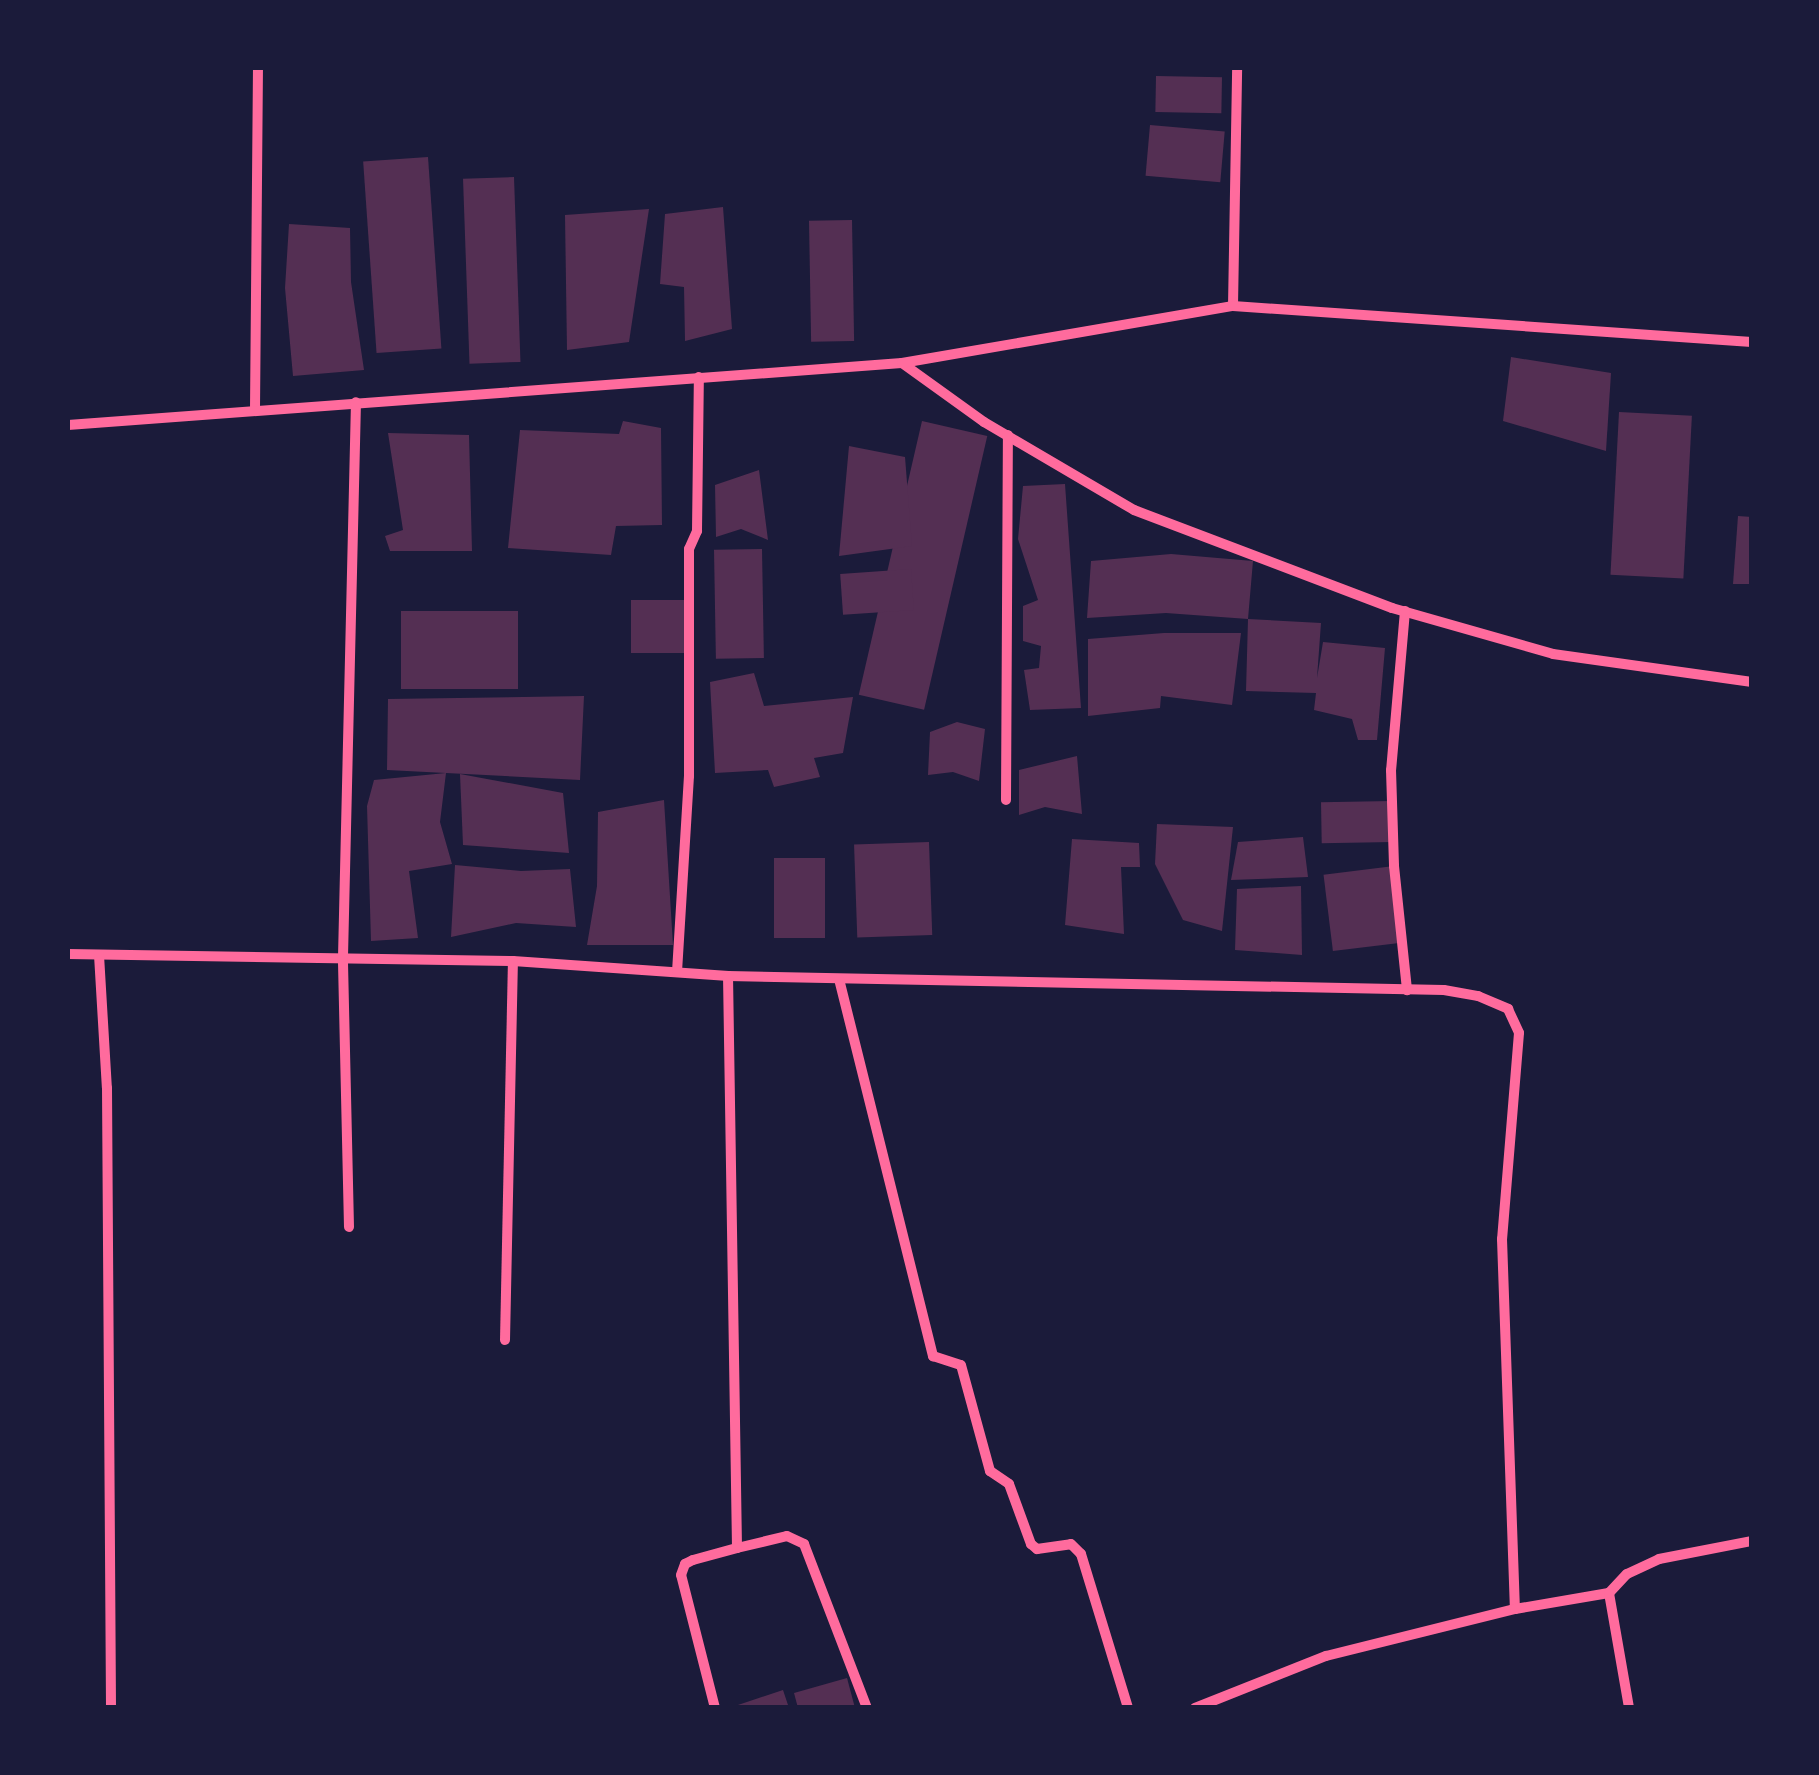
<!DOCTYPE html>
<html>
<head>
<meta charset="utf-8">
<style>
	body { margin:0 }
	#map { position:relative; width:1819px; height:1775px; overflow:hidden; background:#1b1b3a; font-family:Jost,sans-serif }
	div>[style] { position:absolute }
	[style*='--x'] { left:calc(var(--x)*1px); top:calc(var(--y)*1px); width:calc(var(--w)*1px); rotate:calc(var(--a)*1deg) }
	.building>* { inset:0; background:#542f53; transform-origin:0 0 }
	.minor>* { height:10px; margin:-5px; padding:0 5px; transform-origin:5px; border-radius:5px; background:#ff6b9d }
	span { translate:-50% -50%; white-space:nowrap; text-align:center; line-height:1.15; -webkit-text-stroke:8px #1b1b3a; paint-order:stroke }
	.frame { position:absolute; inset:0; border:70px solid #1b1b3a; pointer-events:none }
</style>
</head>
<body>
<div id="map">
	<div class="building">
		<i style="left:1156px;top:76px;width:66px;height:36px;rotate:1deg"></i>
		<i style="left:1150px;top:125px;width:75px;height:51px;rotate:5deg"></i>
		<i style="left:428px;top:157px;width:192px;height:65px;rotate:86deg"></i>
		<i style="left:514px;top:177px;width:185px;height:51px;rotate:88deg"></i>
		<i style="clip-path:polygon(723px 207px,732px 329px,685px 341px,684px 287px,660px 284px,665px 214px)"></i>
		<i style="clip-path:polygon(649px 209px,629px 342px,567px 350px,565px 215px)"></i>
		<i style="left:852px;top:220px;width:121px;height:43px;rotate:89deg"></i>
		<i style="clip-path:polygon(289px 224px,350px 228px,351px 282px,364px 370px,293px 376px,285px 288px)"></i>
		<i style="clip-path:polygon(1511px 357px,1611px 373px,1606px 451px,1503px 421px)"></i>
		<i style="left:1619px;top:412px;width:73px;height:163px;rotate:3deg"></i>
		<i style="clip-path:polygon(623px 421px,661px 428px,662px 525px,616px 526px,611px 555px,508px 548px,520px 430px,619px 434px)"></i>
		<i style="left:922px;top:421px;width:67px;height:281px;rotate:13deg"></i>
		<i style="clip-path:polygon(388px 433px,469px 435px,472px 551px,390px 551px,385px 536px,403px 530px)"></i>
		<i style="clip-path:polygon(849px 446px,905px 457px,912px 546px,839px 556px)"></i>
		<i style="clip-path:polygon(759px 470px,768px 540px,741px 529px,716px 537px,715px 485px)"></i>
		<i style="clip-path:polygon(1065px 484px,1081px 708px,1030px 710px,1024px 670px,1039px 668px,1041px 646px,1023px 641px,1023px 606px,1038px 600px,1018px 539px,1023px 486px)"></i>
		<i style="clip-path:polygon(1738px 516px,1752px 517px,1752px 584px,1733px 584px)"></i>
		<i style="left:762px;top:549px;width:109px;height:48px;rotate:89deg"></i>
		<i style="clip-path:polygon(1171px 554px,1253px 561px,1248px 619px,1166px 613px,1087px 618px,1091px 561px)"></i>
		<i style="left:911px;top:569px;width:41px;height:71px;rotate:86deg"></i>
		<i style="left:631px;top:600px;width:54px;height:53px"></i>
		<i style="left:518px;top:611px;width:78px;height:117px;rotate:90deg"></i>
		<i style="clip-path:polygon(1248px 619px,1321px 623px,1317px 678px,1323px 642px,1385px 648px,1377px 740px,1358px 740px,1352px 719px,1314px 710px,1316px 693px,1246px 691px)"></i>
		<i style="clip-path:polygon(1164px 633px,1241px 633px,1232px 705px,1161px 696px,1160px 708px,1088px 716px,1088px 639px)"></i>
		<i style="clip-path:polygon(754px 673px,764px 706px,853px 697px,843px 753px,814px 758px,820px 777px,774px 787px,768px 770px,715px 773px,710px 682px)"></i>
		<i style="clip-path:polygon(584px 696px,580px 780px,446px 773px,440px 822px,452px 864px,409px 871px,418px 938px,371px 941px,367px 806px,374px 780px,446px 773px,387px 770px,388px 699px)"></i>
		<i style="clip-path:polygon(957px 722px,985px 729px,979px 781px,953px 772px,928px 775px,930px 732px)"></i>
		<i style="clip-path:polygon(1077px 756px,1082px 814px,1045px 807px,1019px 815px,1019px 770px)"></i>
		<i style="clip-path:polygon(460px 774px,563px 793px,569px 853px,463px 845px)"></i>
		<i style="clip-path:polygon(664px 800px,673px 945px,587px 945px,597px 886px,598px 812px)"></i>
		<i style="left:1392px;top:801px;width:41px;height:71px;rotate:89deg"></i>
		<i style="clip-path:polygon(1157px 824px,1233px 827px,1222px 931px,1183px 920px,1155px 864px)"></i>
		<i style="clip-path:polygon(1303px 837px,1308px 877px,1231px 880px,1238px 842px)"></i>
		<i style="clip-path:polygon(1072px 839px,1139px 843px,1140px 867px,1121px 867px,1124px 934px,1065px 925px)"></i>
		<i style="left:929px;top:842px;width:93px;height:75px;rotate:88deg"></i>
		<i style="left:774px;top:858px;width:51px;height:80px"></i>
		<i style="clip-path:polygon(455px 865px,521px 871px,570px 869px,576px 927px,516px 923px,451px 937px)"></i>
		<i style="left:1394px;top:866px;width:77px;height:71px;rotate:83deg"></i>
		<i style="clip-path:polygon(1301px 886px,1302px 955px,1235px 950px,1237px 889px)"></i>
		<i style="clip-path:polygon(847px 1678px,855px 1708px,798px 1708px,794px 1693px)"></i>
		<i style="clip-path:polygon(783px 1690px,789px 1708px,732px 1708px,732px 1707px)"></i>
	</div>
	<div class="minor">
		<i style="--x:1233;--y:306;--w:238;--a:-89"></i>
		<i style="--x:902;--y:363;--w:101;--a:35.7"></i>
		<i style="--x:984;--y:422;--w:174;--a:30.4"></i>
		<i style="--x:1134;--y:510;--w:276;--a:20.8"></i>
		<i style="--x:1392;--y:608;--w:167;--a:15.9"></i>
		<i style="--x:1553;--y:654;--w:201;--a:8"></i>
		<i style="--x:255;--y:409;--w:341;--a:-89.5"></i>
		<i style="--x:68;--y:425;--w:836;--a:-4.25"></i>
		<i style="--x:902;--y:363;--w:336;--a:-9.8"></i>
		<i style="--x:1233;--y:306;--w:520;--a:3.97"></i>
		<i style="--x:1405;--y:611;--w:160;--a:95"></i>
		<i style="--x:1391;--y:770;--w:96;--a:88.2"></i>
		<i style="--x:1394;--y:866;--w:125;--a:84"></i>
		<i style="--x:1006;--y:800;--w:365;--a:-89.7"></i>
		<i style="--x:68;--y:954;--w:445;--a:0.9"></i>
		<i style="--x:513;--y:961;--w:216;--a:4"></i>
		<i style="--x:728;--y:976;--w:716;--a:1.12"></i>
		<i style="--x:1444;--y:990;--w:35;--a:10"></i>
		<i style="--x:1478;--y:996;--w:33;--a:23"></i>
		<i style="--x:1508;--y:1009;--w:26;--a:65"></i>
		<i style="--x:1519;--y:1033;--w:207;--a:94.7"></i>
		<i style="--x:1502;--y:1239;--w:370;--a:88"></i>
		<i style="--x:99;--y:955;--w:133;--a:86.6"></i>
		<i style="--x:107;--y:1088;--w:620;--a:89.63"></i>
		<i style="--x:677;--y:972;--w:196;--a:-86.5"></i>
		<i style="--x:689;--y:776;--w:227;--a:-90"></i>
		<i style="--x:689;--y:549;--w:20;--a:-66"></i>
		<i style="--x:697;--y:531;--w:154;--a:-89.3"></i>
		<i style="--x:839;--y:979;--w:389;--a:76"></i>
		<i style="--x:933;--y:1356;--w:29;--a:18"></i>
		<i style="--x:961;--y:1365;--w:110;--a:74.7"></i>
		<i style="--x:990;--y:1471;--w:23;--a:34"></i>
		<i style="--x:1009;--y:1484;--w:64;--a:69.9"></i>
		<i style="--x:1031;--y:1544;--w:8;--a:40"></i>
		<i style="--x:1037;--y:1549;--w:34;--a:-8"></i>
		<i style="--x:1071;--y:1544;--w:14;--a:45"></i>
		<i style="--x:1081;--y:1554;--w:161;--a:73"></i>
		<i style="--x:349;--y:1227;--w:270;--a:-91.3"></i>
		<i style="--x:343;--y:957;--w:555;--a:-88.66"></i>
		<i style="--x:505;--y:1340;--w:379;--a:-88.8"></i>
		<i style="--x:737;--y:1548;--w:51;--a:-13.5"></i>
		<i style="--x:787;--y:1536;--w:19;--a:25"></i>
		<i style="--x:804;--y:1544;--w:176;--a:69"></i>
		<i style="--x:1609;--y:1593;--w:117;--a:80.1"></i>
		<i style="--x:715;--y:1708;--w:137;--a:-104.3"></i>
		<i style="--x:681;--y:1575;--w:12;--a:-70"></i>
		<i style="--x:685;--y:1564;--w:9;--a:-27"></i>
		<i style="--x:693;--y:1560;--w:46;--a:-15.3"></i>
		<i style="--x:737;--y:1548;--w:572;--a:-90.9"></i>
		<i style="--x:1195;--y:1708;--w:141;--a:-21.7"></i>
		<i style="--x:1326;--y:1656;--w:195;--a:-14"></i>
		<i style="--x:1515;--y:1609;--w:95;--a:-9.7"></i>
		<i style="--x:1609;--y:1593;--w:26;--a:-47"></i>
		<i style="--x:1627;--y:1574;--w:35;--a:-25"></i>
		<i style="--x:1659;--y:1559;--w:95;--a:-11"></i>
	</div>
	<div class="frame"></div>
</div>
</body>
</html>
